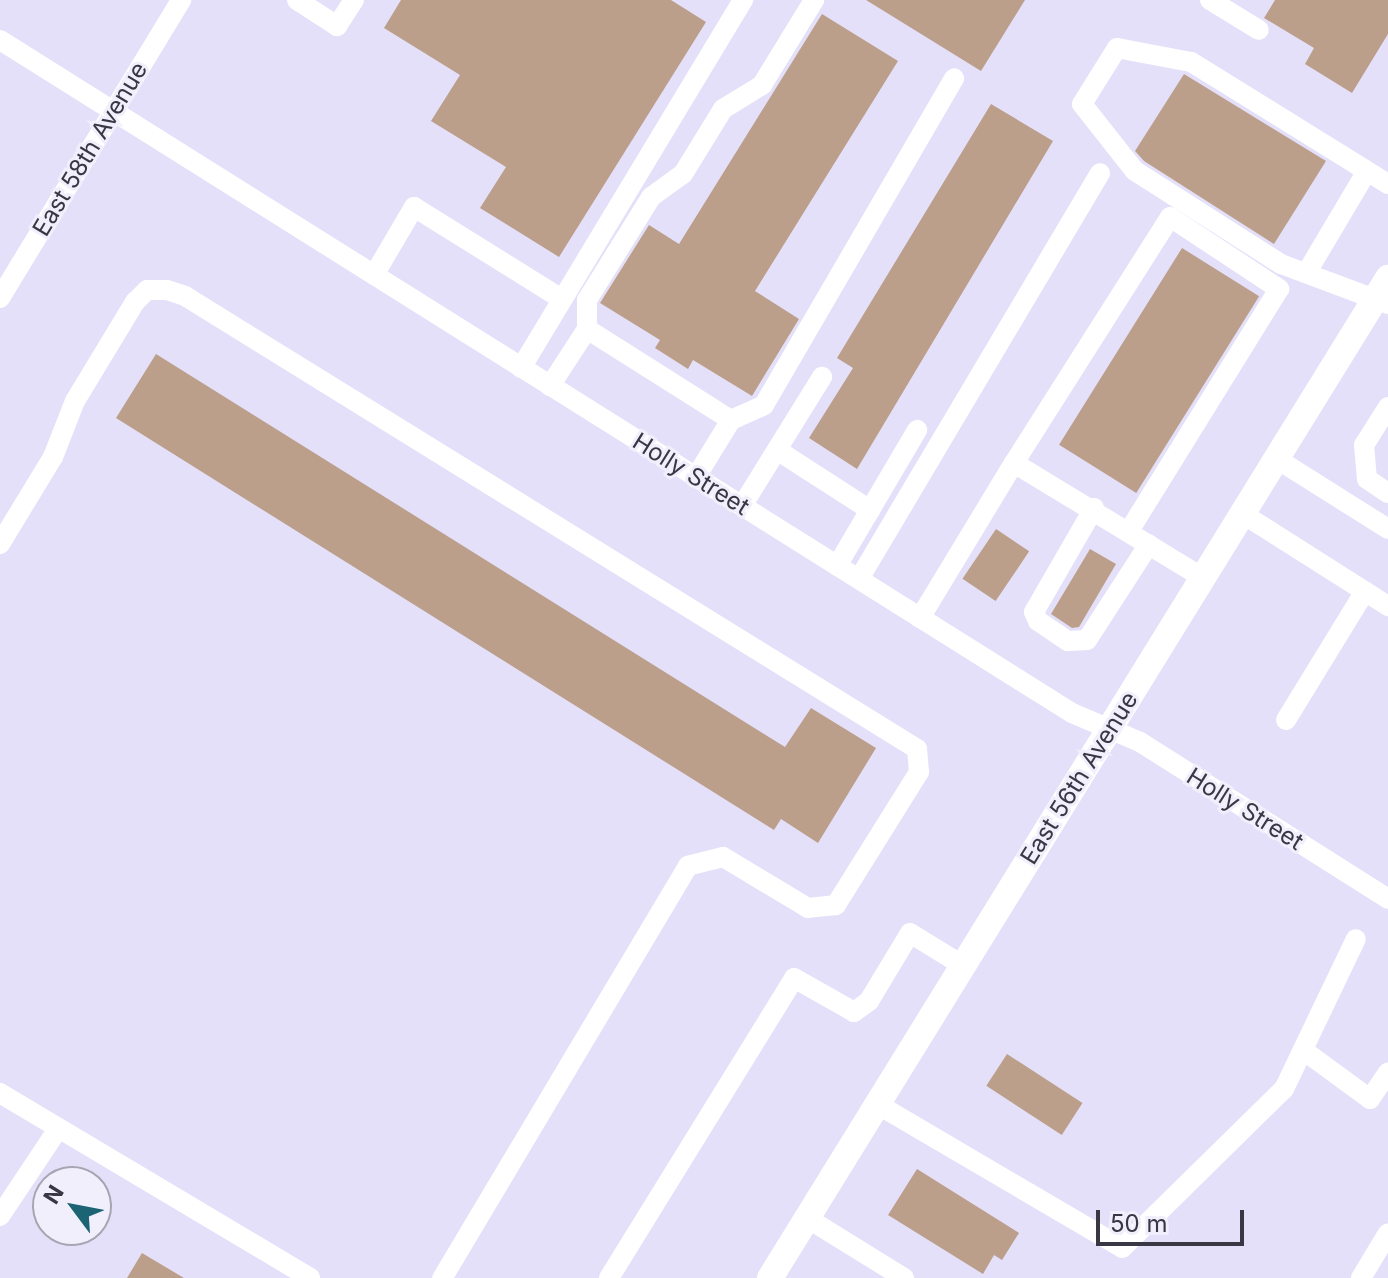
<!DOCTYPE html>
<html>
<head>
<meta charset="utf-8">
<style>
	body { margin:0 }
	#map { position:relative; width:1388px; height:1278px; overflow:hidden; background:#e5e0fa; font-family:Inter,sans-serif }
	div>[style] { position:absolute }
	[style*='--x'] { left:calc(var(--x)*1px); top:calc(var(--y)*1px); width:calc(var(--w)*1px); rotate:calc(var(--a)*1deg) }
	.building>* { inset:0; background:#bb9f8a; transform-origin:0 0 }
	.minor>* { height:20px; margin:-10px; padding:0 10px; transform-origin:10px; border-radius:10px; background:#fff }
	.major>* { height:26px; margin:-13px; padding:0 13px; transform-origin:13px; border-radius:13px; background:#fff }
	span { translate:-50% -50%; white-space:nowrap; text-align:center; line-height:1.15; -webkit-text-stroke:6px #f1effc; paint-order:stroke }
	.street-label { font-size:24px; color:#3a3744 }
	.north { position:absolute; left:32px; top:1166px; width:80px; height:80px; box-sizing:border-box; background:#f1effc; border:2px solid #a8a5b2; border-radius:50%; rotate:302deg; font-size:22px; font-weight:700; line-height:32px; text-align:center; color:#3a3744 }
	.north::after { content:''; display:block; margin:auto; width:28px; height:36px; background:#1c6373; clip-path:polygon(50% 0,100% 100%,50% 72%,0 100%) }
	.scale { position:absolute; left:1096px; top:1210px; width:148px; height:36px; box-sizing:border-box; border:4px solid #3a3744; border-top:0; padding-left:10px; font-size:24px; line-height:28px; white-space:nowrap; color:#3a3744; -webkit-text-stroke:6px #f1effc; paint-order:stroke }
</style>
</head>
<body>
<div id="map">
	<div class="building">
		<i style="clip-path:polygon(401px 0,671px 0,706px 22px,559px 257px,480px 208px,506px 167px,431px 121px,460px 75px,384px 28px)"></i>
		<i style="clip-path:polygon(866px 0,1025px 0,981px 71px)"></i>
		<i style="clip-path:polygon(1275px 0,1388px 0,1388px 34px,1352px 93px,1305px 64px,1314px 48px,1264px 18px)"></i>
		<i style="clip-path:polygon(822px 14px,898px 61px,755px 291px,799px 319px,752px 396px,693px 360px,688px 369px,655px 348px,660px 340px,600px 303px,649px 225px,679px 244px)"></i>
		<i style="clip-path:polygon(1184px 74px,1326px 161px,1274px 244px,1144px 161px,1135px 151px)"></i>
		<i style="clip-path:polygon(991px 104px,1053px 141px,857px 469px,809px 438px,853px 368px,837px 358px)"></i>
		<i style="left:1182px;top:248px;width:91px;height:232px;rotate:32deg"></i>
		<i style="clip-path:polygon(156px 354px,785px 747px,811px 708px,876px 748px,818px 843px,781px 819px,774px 830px,116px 418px)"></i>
		<i style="left:996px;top:529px;width:40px;height:60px;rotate:34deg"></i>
		<i style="clip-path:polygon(1090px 549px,1116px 564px,1079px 627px,1072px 628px,1051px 614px)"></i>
		<i style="left:1007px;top:1054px;width:90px;height:38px;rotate:33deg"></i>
		<i style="clip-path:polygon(917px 1169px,1019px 1233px,1002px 1260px,994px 1255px,983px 1274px,888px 1215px)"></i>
		<i style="clip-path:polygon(142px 1253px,184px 1278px,127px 1278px)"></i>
	</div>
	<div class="minor">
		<i style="--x:297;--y:0;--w:48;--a:33"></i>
		<i style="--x:337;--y:26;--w:31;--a:-57"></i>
		<i style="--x:1210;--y:0;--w:57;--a:31.5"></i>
		<i style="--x:0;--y:40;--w:1266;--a:32.12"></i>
		<i style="--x:1072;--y:713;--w:74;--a:23.1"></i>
		<i style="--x:1140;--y:742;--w:294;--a:32.3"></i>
		<i style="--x:1388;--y:184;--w:232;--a:-148.2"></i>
		<i style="--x:1191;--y:62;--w:75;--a:-169.3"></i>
		<i style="--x:1117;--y:48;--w:66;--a:122"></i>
		<i style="--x:1082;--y:104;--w:85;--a:51.7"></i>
		<i style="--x:1135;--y:171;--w:173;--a:32.5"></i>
		<i style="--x:1281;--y:264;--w:114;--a:20.5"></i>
		<i style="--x:1307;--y:272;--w:117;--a:-59.3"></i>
		<i style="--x:374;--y:275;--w:79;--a:-59.5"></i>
		<i style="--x:414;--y:207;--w:174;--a:31.9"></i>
		<i style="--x:0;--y:298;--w:349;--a:-58.7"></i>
		<i style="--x:587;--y:329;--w:29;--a:-90"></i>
		<i style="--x:587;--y:300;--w:121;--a:-58.1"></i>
		<i style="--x:651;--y:197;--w:39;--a:-36"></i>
		<i style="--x:683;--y:174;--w:76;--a:-58.4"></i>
		<i style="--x:723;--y:109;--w:46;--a:-31.6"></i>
		<i style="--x:762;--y:85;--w:100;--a:-58.5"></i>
		<i style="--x:521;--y:368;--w:430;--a:-58.9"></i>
		<i style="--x:550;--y:386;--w:68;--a:-57"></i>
		<i style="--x:587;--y:329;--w:170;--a:32.3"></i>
		<i style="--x:731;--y:420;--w:67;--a:121.6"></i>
		<i style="--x:1388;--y:407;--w:45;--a:122.3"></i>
		<i style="--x:1364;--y:445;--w:34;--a:85"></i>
		<i style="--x:1367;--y:479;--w:25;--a:34"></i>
		<i style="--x:731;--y:420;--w:36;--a:-24"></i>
		<i style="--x:764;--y:405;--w:378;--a:-59.8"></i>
		<i style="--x:777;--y:450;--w:111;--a:32.8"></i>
		<i style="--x:1277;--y:459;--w:131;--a:32.2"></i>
		<i style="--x:1014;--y:463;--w:291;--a:-57.6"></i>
		<i style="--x:1170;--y:217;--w:131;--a:33.4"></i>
		<i style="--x:1279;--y:289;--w:285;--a:121.8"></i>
		<i style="--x:742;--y:506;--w:152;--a:-58.2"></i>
		<i style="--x:1094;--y:508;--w:120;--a:120"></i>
		<i style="--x:1034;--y:612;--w:10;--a:66"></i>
		<i style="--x:1038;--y:621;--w:36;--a:34"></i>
		<i style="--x:1068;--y:641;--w:19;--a:-3"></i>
		<i style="--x:1087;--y:640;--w:114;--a:-57.1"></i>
		<i style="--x:1243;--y:514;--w:172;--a:32.4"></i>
		<i style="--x:0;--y:544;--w:102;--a:-58.7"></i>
		<i style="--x:53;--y:457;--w:60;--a:-68.6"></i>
		<i style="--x:75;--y:401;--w:116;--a:-58.8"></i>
		<i style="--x:135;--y:302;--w:17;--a:-45"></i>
		<i style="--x:147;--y:290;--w:20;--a:0"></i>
		<i style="--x:167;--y:290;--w:19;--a:18"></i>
		<i style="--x:185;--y:296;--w:861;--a:31.75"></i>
		<i style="--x:917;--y:749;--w:23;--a:85"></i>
		<i style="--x:919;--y:772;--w:157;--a:122"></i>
		<i style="--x:836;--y:905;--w:28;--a:174"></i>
		<i style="--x:808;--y:908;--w:99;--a:-149"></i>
		<i style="--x:723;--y:857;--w:36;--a:166"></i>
		<i style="--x:688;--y:866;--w:480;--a:120.8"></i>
		<i style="--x:837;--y:566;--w:158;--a:-59.5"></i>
		<i style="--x:859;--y:579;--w:472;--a:-59.3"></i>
		<i style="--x:920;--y:618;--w:181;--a:-58.8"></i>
		<i style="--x:1014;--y:463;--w:221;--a:31.3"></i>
		<i style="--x:1286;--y:720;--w:151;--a:-58.5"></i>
		<i style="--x:1303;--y:1050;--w:83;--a:36.2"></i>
		<i style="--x:1370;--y:1099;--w:32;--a:-56"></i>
		<i style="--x:0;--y:1093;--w:361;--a:30.8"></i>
		<i style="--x:877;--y:1104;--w:284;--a:30.4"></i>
		<i style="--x:1122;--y:1248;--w:227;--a:-44.5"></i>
		<i style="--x:1284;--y:1089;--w:166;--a:-64.4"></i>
		<i style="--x:0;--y:1216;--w:105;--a:-56.3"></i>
		<i style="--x:807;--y:1218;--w:114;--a:31.7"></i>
		<i style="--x:609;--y:1278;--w:352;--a:-58.3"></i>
		<i style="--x:794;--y:978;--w:69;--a:29.5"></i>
		<i style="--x:854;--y:1012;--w:19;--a:-36"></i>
		<i style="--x:869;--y:1001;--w:79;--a:-58.9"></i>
		<i style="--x:910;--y:933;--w:61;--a:31.6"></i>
		<i style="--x:1361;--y:1278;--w:52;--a:-59"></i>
	</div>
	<div class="major">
		<i style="--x:770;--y:1278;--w:1176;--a:-58.28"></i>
	</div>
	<div class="street-label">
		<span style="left:90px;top:149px;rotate:-59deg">East 58th Avenue</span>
		<span style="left:691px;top:474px;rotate:32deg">Holly Street</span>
		<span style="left:1079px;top:778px;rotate:-58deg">East 56th Avenue</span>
		<span style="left:1245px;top:809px;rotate:32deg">Holly Street</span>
	</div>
	<div class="north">N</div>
	<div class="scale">50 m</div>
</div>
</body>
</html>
